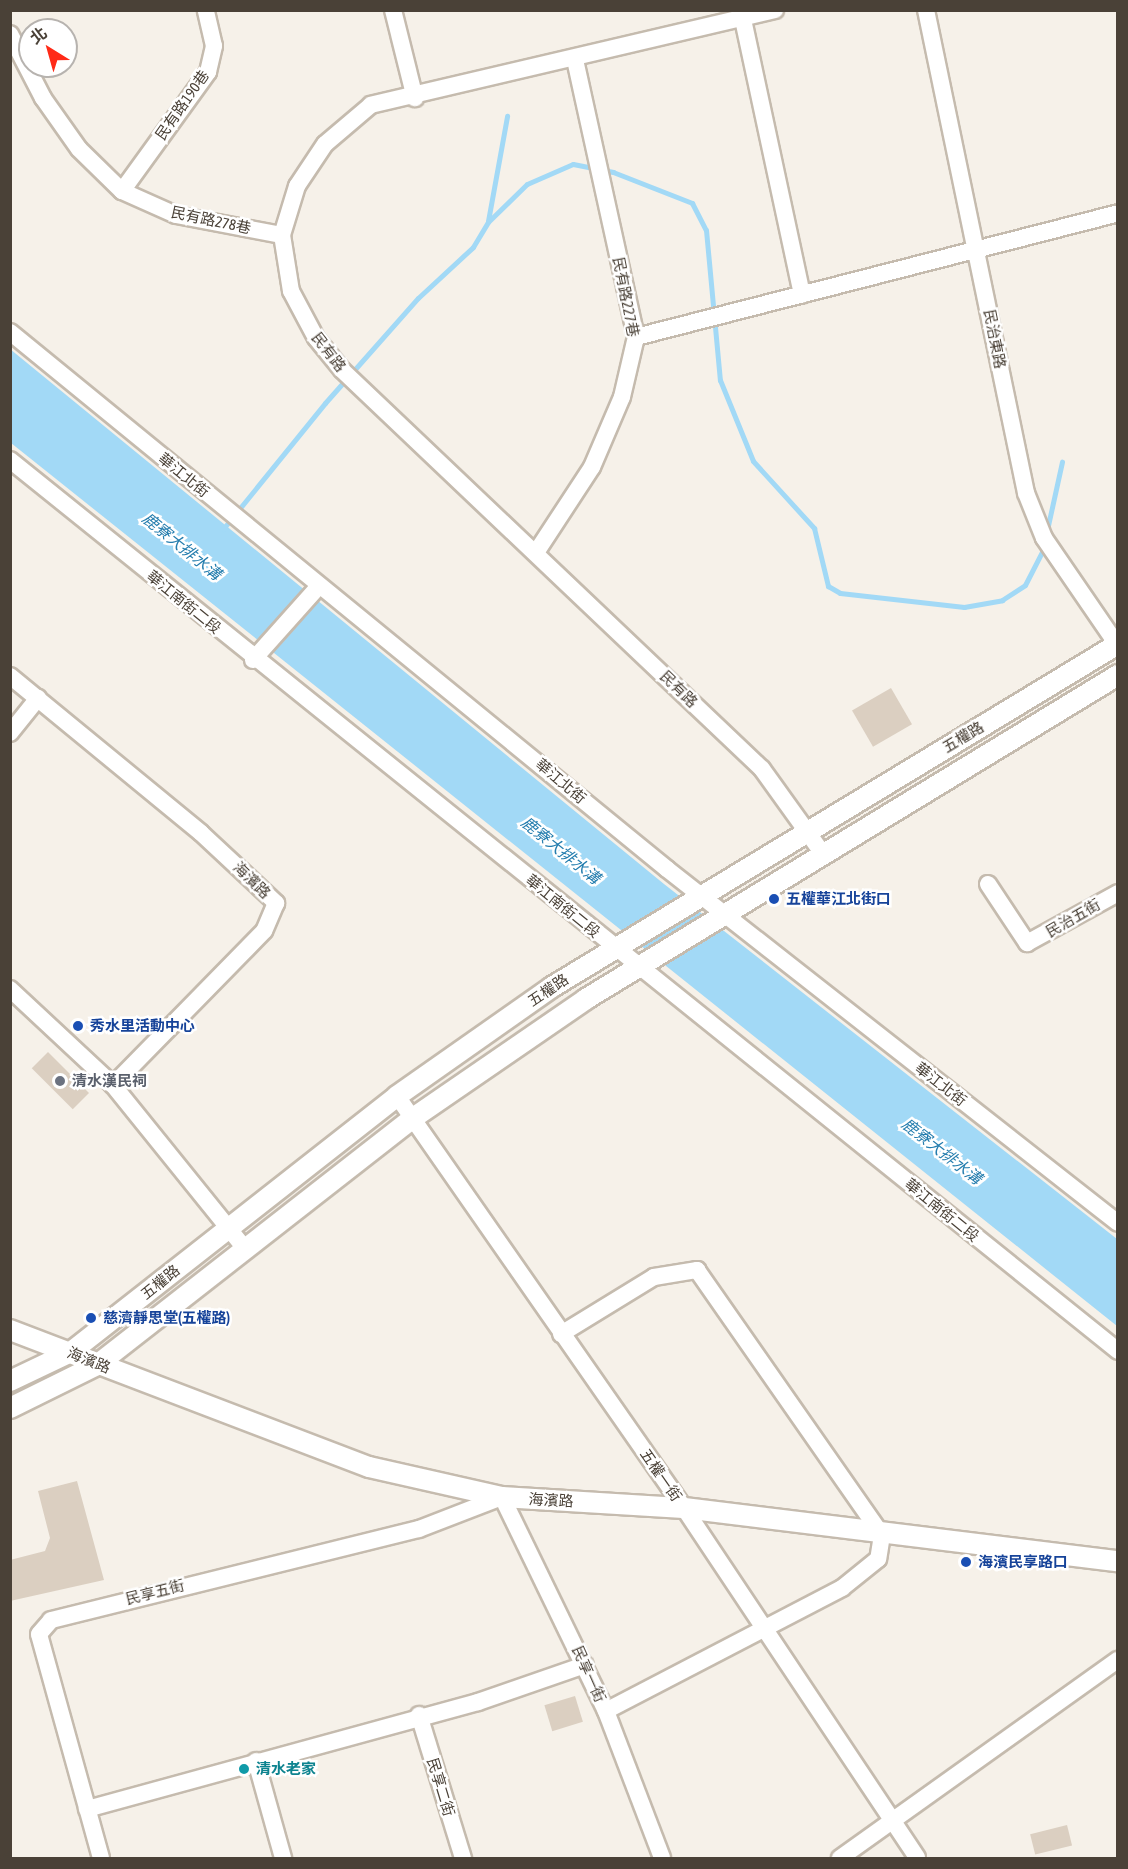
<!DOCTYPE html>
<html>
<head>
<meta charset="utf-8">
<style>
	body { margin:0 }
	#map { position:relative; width:1128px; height:1869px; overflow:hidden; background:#f6f1e9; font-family:"Asap Condensed","Noto Sans TC",sans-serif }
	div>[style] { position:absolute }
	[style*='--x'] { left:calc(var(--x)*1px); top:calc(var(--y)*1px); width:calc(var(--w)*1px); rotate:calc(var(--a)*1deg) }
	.water>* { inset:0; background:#a2d9f6 }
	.stream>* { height:5px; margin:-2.5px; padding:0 2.5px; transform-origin:2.5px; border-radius:2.5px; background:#a2d9f6 }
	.building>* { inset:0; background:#dbcfc1; transform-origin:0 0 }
	.roads { filter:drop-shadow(2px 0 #c5bbae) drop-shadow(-2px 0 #c5bbae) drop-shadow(0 2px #c5bbae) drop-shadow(0 -2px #c5bbae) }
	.minor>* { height:16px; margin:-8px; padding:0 8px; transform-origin:8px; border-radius:8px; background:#fff }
	.tertiary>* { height:20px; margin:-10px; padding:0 10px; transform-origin:10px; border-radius:10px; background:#fff }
	.dots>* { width:16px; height:16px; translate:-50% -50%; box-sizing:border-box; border:3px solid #fff; border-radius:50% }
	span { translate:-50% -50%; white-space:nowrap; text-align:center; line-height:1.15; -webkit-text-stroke:5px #fff; paint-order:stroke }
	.street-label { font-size:15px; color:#4a4137 }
	.transit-label { font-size:15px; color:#164399; font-weight:700 }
	.left { translate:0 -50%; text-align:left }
	.worship-label { font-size:15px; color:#5b616d; font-weight:700 }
	.culture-label { font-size:15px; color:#0d838f; font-weight:700 }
	.water-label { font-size:16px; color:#247dae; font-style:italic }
	.frame { position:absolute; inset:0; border:12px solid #4a4137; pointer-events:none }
	.north { position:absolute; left:18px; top:18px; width:60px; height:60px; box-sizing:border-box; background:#fff; border:2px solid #b7b3af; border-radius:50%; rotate:323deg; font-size:16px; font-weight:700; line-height:24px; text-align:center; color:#4a4137 }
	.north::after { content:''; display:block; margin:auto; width:21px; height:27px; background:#ff2a17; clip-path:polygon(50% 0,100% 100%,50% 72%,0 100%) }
</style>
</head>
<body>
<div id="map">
	<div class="water">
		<i style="clip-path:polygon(10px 349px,664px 884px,1117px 1239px,1117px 1326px,11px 443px)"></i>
	</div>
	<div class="stream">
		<i style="--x:488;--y:221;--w:107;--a:-79.7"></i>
		<i style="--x:223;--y:529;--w:162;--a:-51"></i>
		<i style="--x:325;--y:403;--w:140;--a:-48.5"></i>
		<i style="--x:418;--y:298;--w:75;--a:-42.8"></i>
		<i style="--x:473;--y:247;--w:29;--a:-59"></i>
		<i style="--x:488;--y:222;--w:54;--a:-44.3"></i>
		<i style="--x:527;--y:184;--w:50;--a:-23.5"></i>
		<i style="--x:573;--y:164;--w:41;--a:11.3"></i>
		<i style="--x:613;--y:172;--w:85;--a:21.4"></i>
		<i style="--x:692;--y:203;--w:30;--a:63"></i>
		<i style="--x:706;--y:230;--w:151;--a:84.7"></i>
		<i style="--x:720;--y:380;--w:87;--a:67.8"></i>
		<i style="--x:753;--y:461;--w:91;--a:47.7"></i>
		<i style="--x:814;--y:528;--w:60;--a:76.4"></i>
		<i style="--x:828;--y:586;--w:14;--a:30"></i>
		<i style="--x:840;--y:593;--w:125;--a:6.4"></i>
		<i style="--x:964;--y:607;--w:39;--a:-10"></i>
		<i style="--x:1002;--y:600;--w:27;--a:-33"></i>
		<i style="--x:1025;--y:585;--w:44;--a:-62.9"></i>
		<i style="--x:1047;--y:530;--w:70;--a:-77.6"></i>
	</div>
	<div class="building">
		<i style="left:891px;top:688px;width:42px;height:45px;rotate:60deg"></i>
		<i style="left:48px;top:1052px;width:58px;height:23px;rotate:45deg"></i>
		<i style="clip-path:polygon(77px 1481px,104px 1580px,10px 1601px,10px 1560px,45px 1551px,50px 1538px,38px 1491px)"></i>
		<i style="left:575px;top:1696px;width:27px;height:32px;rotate:73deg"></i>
		<i style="left:1067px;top:1825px;width:21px;height:38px;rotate:76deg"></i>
	</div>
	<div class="roads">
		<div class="minor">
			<i style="--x:393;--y:10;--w:91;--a:76"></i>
			<i style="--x:741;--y:10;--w:291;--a:77.9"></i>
			<i style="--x:775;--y:10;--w:415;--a:166.8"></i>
			<i style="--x:371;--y:105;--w:60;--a:139.7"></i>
			<i style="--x:325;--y:144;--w:50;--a:123.7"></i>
			<i style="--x:297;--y:186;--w:51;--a:107"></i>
			<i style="--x:282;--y:235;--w:57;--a:80.9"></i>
			<i style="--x:291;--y:291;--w:53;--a:62"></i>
			<i style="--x:316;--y:338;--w:41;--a:50.9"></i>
			<i style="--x:342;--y:370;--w:579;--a:43.53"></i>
			<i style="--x:762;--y:769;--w:105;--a:54.3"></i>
			<i style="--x:926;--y:10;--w:493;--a:78.3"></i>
			<i style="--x:1026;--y:493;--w:48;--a:68.2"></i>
			<i style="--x:1044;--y:538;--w:131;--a:55.6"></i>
			<i style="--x:10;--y:34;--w:72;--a:62.7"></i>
			<i style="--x:43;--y:98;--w:62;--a:54.8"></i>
			<i style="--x:79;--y:149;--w:60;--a:44.3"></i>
			<i style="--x:122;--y:191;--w:59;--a:24"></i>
			<i style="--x:176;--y:215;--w:108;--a:10.7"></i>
			<i style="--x:122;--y:191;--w:147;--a:-54.1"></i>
			<i style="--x:208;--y:72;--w:27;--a:-77"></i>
			<i style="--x:214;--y:46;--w:37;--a:-103"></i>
			<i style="--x:10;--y:332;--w:849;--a:39.26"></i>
			<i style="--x:667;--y:869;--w:573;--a:38.13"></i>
			<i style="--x:636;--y:337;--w:498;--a:-14.4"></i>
			<i style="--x:10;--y:460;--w:1422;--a:38.8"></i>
			<i style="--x:537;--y:551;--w:100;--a:-56.8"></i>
			<i style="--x:592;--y:467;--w:76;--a:-66.8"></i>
			<i style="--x:622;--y:397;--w:62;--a:-76.9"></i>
			<i style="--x:636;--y:337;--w:284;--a:-102.4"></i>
			<i style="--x:253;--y:660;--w:99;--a:-48.3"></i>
			<i style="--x:10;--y:676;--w:247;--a:39.4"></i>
			<i style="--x:201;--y:833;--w:103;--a:43"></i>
			<i style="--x:276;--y:903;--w:30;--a:113"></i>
			<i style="--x:264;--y:931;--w:216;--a:134.4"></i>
			<i style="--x:10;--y:733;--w:45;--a:-51.3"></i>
			<i style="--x:988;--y:884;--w:71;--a:56.5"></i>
			<i style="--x:1027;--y:943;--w:104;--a:-28.8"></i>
			<i style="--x:10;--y:989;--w:141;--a:43"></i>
			<i style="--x:113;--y:1085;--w:212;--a:51.1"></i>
			<i style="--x:397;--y:1096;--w:502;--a:55.14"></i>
			<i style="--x:684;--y:1508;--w:420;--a:56.3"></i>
			<i style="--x:561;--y:1334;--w:109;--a:-31.5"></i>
			<i style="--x:654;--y:1277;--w:44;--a:-9.2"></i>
			<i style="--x:697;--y:1270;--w:323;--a:55.1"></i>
			<i style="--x:882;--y:1535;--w:24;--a:99"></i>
			<i style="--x:878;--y:1559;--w:46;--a:141.1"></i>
			<i style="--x:842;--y:1588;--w:266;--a:152.5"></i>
			<i style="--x:419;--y:1715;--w:150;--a:72.9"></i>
			<i style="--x:256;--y:1761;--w:101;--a:74.4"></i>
			<i style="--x:87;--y:1809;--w:405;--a:-15.3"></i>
			<i style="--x:478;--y:1702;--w:113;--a:-19.1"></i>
			<i style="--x:101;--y:1858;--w:232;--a:-105.5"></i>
			<i style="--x:39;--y:1634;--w:18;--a:-49"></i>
			<i style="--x:51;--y:1620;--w:379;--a:-13.9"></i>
			<i style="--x:419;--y:1529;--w:89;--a:-21.1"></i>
			<i style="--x:502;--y:1497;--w:238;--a:64.1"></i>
			<i style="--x:606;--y:1711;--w:157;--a:69.1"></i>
			<i style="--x:840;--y:1858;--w:341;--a:-35.5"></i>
		</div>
		<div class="tertiary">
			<i style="--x:10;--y:1330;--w:384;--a:20.9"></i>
			<i style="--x:369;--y:1467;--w:136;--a:12.7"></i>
			<i style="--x:502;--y:1497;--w:182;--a:3.5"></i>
			<i style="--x:684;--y:1508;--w:437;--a:7"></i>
			<i style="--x:10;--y:1381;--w:68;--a:-25.4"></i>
			<i style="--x:71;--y:1352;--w:415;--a:-38.1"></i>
			<i style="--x:397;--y:1096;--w:189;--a:-35.1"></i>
			<i style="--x:552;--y:987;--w:662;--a:-31.22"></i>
			<i style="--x:10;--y:1408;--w:97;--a:-26.3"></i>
			<i style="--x:97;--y:1365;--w:401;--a:-38"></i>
			<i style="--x:413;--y:1118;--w:210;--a:-34.5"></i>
			<i style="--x:586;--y:999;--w:623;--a:-31.34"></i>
		</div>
	</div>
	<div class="dots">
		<i style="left:774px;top:899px;background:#1a4fb4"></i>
		<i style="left:78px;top:1026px;background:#1a4fb4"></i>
		<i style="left:60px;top:1081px;background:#6b7280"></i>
		<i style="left:91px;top:1318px;background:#1a4fb4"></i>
		<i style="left:966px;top:1562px;background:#1a4fb4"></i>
		<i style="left:244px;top:1769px;background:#0f9aa8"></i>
	</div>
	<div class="street-label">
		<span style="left:182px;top:105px;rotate:-55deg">民有路190巷</span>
		<span style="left:211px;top:220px;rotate:12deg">民有路278巷</span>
		<span style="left:626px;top:297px;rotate:79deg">民有路227巷</span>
		<span style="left:995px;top:339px;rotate:79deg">民治東路</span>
		<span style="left:329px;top:352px;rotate:52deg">民有路</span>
		<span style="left:184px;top:475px;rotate:39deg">華江北街</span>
		<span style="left:184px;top:602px;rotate:39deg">華江南街二段</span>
		<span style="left:679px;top:689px;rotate:44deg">民有路</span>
		<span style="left:963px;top:737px;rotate:-31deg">五權路</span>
		<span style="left:561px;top:781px;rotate:40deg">華江北街</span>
		<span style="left:252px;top:880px;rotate:44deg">海濱路</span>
		<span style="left:563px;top:906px;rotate:39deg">華江南街二段</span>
		<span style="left:1073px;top:918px;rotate:-30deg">民治五街</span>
		<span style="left:548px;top:990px;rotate:-34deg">五權路</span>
		<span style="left:941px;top:1084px;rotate:38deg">華江北街</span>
		<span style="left:942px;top:1210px;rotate:39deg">華江南街二段</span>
		<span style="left:160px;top:1282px;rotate:-39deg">五權路</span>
		<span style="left:89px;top:1360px;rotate:22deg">海濱路</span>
		<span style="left:661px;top:1475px;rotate:55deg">五權一街</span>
		<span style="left:551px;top:1500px;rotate:3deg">海濱路</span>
		<span style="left:155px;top:1592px;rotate:-14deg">民享五街</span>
		<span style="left:589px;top:1674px;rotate:66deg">民享一街</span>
		<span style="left:441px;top:1787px;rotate:73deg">民享二街</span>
	</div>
	<div class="transit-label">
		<span class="left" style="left:786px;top:899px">五權華江北街口</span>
		<span class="left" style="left:90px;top:1026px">秀水里活動中心</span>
		<span class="left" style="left:103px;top:1318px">慈濟靜思堂(五權路)</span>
		<span class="left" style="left:978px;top:1562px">海濱民享路口</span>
	</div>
	<div class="worship-label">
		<span class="left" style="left:72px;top:1081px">清水漢民祠</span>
	</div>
	<div class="culture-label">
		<span class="left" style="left:256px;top:1769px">清水老家</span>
	</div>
	<div class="water-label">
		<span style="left:182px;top:546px;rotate:39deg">鹿寮大排水溝</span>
		<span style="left:561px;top:850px;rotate:39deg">鹿寮大排水溝</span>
		<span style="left:942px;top:1151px;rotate:38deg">鹿寮大排水溝</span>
	</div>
	<div class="frame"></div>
	<div class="north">北</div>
</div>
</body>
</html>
